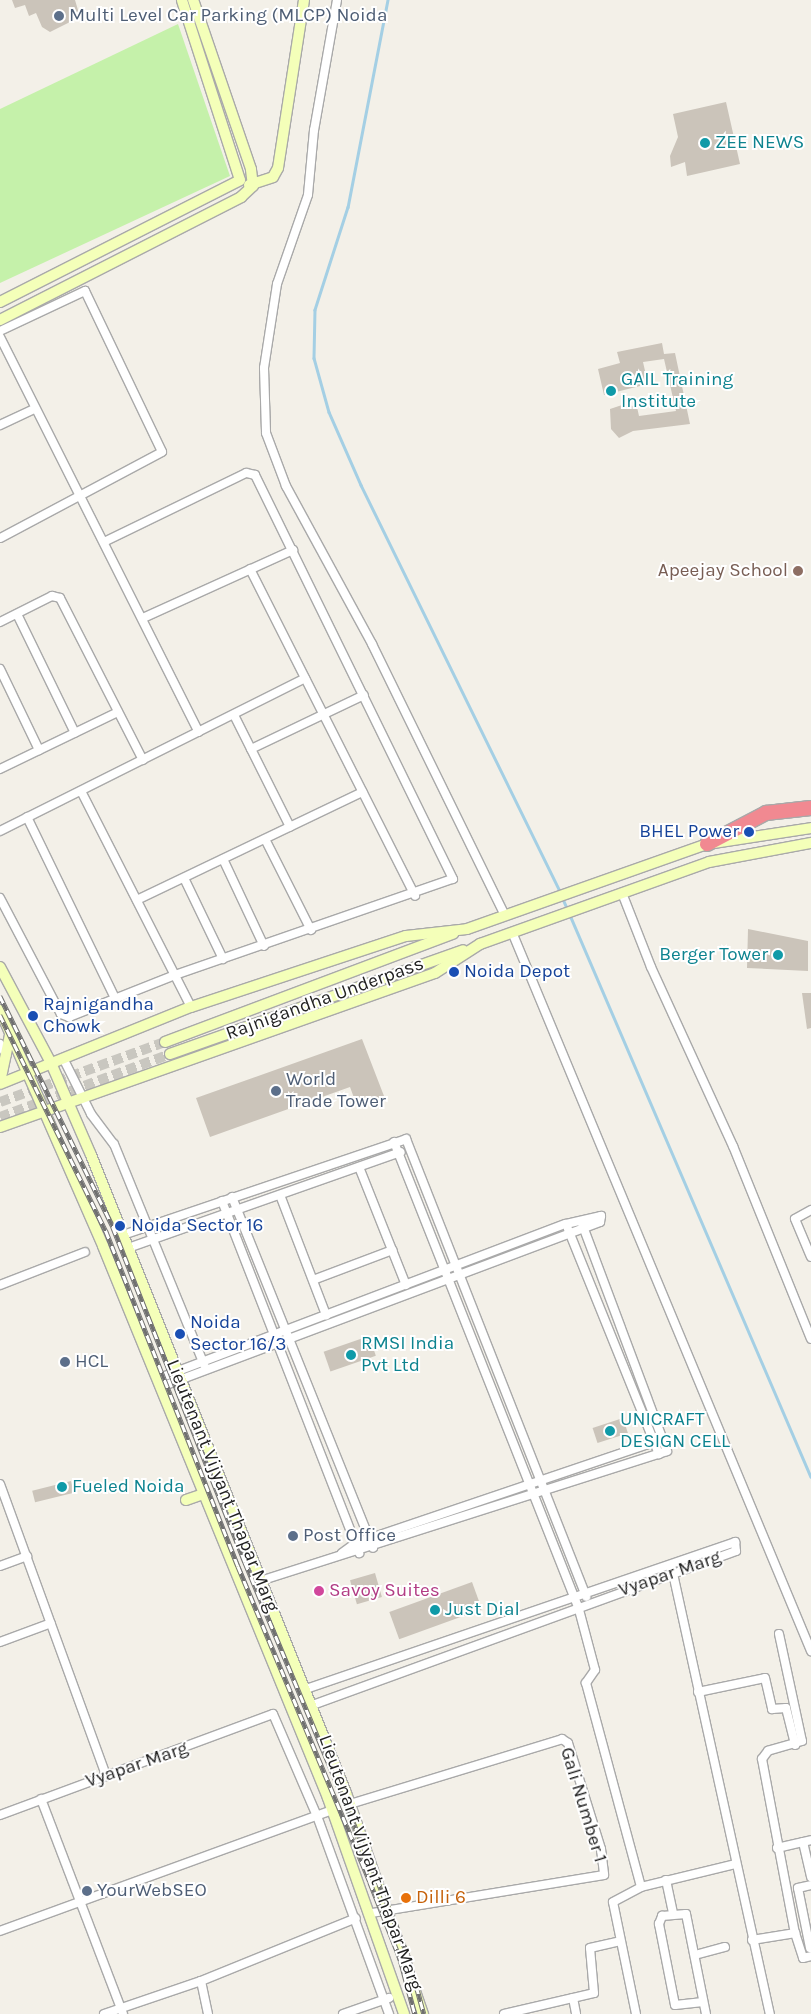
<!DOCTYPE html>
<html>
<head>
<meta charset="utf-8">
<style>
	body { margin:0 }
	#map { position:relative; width:811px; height:2014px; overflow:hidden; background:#f3f0e8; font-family:Karla,sans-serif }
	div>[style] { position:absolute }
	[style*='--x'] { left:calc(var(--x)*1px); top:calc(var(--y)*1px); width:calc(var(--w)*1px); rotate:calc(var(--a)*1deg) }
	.grass>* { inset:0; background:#c5f1aa }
	.stream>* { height:2.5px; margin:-1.25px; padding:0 1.25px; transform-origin:1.25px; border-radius:1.25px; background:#a4cfe4 }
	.building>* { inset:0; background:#cbc4ba; transform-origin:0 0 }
	.secondary-tunnel>* { height:10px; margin-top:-5px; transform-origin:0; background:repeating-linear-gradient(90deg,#c9c7c0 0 10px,transparent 0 15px) }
	.roads { filter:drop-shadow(1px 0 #a9a9a9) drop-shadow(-1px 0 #a9a9a9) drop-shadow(0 1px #a9a9a9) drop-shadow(0 -1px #a9a9a9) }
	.street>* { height:8px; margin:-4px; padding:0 4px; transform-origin:4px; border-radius:4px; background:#fff }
	.secondary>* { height:10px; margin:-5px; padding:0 5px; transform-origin:5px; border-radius:5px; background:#f4ffb9 }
	.highway>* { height:14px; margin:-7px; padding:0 7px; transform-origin:7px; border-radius:7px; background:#f18991 }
	.rail>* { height:4.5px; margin-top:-2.25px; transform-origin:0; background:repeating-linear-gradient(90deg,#fff 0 8px,#707070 0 16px); box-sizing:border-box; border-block:1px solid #707070 }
	.dots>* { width:14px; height:14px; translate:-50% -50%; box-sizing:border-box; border:2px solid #fff; border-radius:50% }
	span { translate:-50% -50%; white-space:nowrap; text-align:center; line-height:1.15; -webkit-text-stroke:4px #fff; paint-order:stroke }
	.service-label { font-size:19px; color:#4e5e75 }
	.left { translate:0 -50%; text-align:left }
	.culture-label { font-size:19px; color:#0d838f }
	.right { translate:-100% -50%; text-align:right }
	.education-label { font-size:19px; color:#785e54 }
	.transit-label { font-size:19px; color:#164399 }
	.street-label { font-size:19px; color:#222 }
	.hotel-label { font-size:19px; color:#b23c85 }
	.food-label { font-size:19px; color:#c56008 }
</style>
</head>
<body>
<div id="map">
	<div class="grass">
		<i style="clip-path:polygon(178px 24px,230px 176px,0 283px,0 109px)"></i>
	</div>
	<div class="stream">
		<i style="--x:388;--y:0;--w:211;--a:100.9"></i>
		<i style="--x:348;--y:207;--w:108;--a:107.8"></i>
		<i style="--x:315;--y:310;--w:48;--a:91.2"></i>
		<i style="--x:314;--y:358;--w:56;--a:74.5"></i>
		<i style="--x:329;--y:412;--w:80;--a:66.3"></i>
		<i style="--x:361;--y:485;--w:455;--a:63.9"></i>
		<i style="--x:563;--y:899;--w:12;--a:66"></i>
		<i style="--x:570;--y:915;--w:611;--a:66.79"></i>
	</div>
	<div class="building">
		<i style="clip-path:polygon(12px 0,75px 0,80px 17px,50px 32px,42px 27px,36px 13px,29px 16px,25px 5px,15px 8px)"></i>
		<i style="clip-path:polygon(726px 102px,740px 164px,687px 176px,685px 162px,671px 167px,670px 156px,678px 137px,673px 114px)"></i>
		<i style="clip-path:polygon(662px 343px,664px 354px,675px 353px,690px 424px,633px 431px,619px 438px,611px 429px,610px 409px,625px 404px,637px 407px,639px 416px,676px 411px,664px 359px,643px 362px,648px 384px,604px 395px,598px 369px,620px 363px,617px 352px)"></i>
		<i style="clip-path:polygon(748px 929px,808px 941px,808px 971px,747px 968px)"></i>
		<i style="clip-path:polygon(802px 993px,811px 993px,811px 1028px,807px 1029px)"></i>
		<i style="clip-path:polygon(362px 1039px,384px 1096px,357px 1106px,350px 1087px,210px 1137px,196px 1098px)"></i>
		<i style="left:369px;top:1336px;width:21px;height:48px;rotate:71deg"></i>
		<i style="left:623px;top:1418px;width:16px;height:32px;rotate:72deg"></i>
		<i style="left:71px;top:1481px;width:12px;height:40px;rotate:76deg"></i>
		<i style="left:375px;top:1573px;width:25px;height:26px;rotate:74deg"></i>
		<i style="left:472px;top:1582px;width:29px;height:88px;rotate:70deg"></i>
	</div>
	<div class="secondary-tunnel">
		<i style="--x:0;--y:1102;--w:176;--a:-20"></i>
		<i style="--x:0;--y:1117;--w:181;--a:-20.3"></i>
	</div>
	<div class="roads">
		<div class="street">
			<i style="--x:337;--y:0;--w:132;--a:100"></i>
			<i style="--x:314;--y:130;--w:65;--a:95.3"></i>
			<i style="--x:308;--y:195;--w:94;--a:109.2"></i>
			<i style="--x:277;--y:284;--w:85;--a:98.8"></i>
			<i style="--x:264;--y:368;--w:65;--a:88.2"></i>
			<i style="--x:266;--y:433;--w:57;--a:69.3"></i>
			<i style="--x:286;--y:486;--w:180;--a:61.4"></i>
			<i style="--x:372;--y:644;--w:302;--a:63.9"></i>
			<i style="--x:0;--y:331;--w:94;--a:-25.2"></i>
			<i style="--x:85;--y:291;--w:178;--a:64.4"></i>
			<i style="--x:162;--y:452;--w:183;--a:152"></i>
			<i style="--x:0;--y:337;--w:442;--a:63.3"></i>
			<i style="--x:0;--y:425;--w:38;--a:-25"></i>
			<i style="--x:250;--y:569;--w:366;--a:63.2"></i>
			<i style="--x:17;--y:614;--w:132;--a:64"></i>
			<i style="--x:143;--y:618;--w:165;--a:-24.4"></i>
			<i style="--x:0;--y:622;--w:58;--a:-26.6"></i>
			<i style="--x:52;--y:596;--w:8;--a:14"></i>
			<i style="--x:60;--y:598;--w:182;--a:62.9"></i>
			<i style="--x:0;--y:669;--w:90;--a:64.3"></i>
			<i style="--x:234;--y:715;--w:125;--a:63.4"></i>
			<i style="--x:251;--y:749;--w:125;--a:-25.5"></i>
			<i style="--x:0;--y:769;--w:131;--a:-25.8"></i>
			<i style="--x:81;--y:791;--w:242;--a:63"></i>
			<i style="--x:27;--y:817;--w:201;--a:64.1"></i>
			<i style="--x:0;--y:831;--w:341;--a:-26.6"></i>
			<i style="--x:265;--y:839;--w:102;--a:63.2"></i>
			<i style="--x:223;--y:859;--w:96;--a:64.8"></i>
			<i style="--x:184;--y:878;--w:90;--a:64.3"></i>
			<i style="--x:622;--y:893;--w:79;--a:68.6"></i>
			<i style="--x:651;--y:967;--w:197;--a:65.4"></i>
			<i style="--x:733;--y:1146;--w:208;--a:68"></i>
			<i style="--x:0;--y:898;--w:131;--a:62.3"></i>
			<i style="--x:61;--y:1014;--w:9;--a:21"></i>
			<i style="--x:69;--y:1017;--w:114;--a:-21.6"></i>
			<i style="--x:175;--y:975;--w:294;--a:-19.1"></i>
			<i style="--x:453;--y:879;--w:450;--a:-116.1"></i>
			<i style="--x:255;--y:475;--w:9;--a:-167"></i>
			<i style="--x:246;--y:473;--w:158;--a:154.1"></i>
			<i style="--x:137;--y:900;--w:250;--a:-25.6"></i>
			<i style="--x:512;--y:932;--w:779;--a:67.42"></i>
			<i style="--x:0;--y:1044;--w:13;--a:61"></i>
			<i style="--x:63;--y:1058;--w:63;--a:63.4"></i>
			<i style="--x:91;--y:1114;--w:38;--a:53"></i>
			<i style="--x:114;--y:1144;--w:239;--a:67.8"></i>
			<i style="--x:394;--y:1142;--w:499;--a:68.4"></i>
			<i style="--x:578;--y:1606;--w:66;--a:75.1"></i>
			<i style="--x:595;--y:1670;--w:16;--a:125"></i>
			<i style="--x:586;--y:1683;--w:211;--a:74.9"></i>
			<i style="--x:641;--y:1887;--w:97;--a:-13.7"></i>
			<i style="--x:359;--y:1167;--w:127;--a:68.3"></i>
			<i style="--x:280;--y:1195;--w:129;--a:69"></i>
			<i style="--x:232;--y:1197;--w:378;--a:68.1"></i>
			<i style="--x:222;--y:1201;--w:378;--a:68.7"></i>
			<i style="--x:811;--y:1210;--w:18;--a:151"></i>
			<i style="--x:795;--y:1219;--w:41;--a:67.2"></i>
			<i style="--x:568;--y:1229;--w:243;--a:68"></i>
			<i style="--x:123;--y:1235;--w:299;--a:-18.7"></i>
			<i style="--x:406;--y:1139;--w:492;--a:68.5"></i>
			<i style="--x:128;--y:1248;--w:289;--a:-19.4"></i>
			<i style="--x:313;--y:1280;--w:85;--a:-20.6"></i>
			<i style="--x:0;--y:1285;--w:91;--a:-21.2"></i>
			<i style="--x:157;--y:1379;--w:437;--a:-20.8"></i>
			<i style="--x:566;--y:1224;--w:36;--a:-13"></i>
			<i style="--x:601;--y:1216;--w:6;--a:99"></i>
			<i style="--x:600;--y:1222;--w:470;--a:159.4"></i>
			<i style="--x:0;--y:1484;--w:311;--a:70"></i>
			<i style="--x:342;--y:1553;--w:17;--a:-36"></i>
			<i style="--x:356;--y:1543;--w:325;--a:-18.7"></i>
			<i style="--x:0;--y:1566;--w:29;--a:-20"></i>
			<i style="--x:672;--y:1569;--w:456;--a:77.6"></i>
			<i style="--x:260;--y:1581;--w:427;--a:-17.7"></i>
			<i style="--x:667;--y:1451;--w:242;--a:-110.5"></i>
			<i style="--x:779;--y:1634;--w:109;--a:77.9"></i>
			<i style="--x:802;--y:1741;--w:35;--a:164"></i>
			<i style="--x:768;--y:1751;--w:10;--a:127"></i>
			<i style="--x:762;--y:1759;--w:177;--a:79.3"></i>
			<i style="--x:795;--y:1933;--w:26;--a:72"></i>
			<i style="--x:803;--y:1958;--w:8;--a:-14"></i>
			<i style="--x:0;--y:1642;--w:54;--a:-20.4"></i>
			<i style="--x:303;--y:1690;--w:457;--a:-18.9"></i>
			<i style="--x:735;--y:1542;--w:9;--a:84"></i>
			<i style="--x:736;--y:1551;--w:452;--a:160"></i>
			<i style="--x:698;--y:1692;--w:68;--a:-11.8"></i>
			<i style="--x:765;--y:1678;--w:32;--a:77"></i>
			<i style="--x:772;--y:1709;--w:14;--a:-4"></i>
			<i style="--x:786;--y:1708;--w:38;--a:76"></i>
			<i style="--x:41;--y:1799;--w:230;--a:69.1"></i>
			<i style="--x:350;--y:1804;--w:222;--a:-17"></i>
			<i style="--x:562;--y:1739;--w:7;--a:34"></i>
			<i style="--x:568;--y:1743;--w:111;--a:72.7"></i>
			<i style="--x:601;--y:1849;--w:26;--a:83"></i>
			<i style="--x:604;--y:1875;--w:236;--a:170.7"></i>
			<i style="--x:0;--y:1815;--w:291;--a:-20.3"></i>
			<i style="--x:273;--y:1714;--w:111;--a:66.7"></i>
			<i style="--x:317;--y:1816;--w:211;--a:70"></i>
			<i style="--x:803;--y:1842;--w:36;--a:77"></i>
			<i style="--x:777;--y:1848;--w:35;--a:-13"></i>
			<i style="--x:666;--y:1880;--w:35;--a:78"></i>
			<i style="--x:0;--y:1931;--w:354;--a:-20"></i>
			<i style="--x:752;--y:1940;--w:44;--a:-9.2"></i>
			<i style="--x:810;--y:1948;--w:61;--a:-101.3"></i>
			<i style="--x:798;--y:1888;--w:13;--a:-13"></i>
			<i style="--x:695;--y:1955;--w:31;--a:-15"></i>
			<i style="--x:201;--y:1981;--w:34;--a:78"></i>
			<i style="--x:573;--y:1998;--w:16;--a:79"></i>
			<i style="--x:703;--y:2002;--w:28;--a:174"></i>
			<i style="--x:675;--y:2005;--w:83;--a:-101.2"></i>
			<i style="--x:659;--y:1924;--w:9;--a:-69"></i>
			<i style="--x:662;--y:1916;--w:24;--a:-5"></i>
			<i style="--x:686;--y:1914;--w:102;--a:78.7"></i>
			<i style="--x:104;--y:2014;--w:102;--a:-18.8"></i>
			<i style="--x:201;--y:1981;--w:167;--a:-22.1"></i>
			<i style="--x:343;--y:2014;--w:49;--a:-19.2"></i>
			<i style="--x:504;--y:2014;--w:92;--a:-13.1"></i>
			<i style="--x:594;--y:1993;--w:45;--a:-95.1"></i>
			<i style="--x:590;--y:1948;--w:31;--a:-13"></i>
			<i style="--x:636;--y:2014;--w:114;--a:-101.6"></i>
			<i style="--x:613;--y:1902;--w:32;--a:-28"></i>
		</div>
		<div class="secondary">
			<i style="--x:249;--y:185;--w:25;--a:-18"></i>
			<i style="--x:273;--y:177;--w:10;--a:-61"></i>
			<i style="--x:278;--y:168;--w:170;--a:-81.2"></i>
			<i style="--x:0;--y:302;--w:269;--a:-26.9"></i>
			<i style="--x:240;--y:180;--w:189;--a:-107.9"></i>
			<i style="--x:0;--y:320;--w:271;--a:-27"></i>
			<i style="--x:241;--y:197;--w:16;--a:-43"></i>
			<i style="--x:253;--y:186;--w:17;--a:-97"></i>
			<i style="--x:251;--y:169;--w:179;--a:-108.9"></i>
			<i style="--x:0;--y:967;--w:109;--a:62"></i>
			<i style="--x:51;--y:1063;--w:100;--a:66.5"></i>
			<i style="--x:91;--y:1155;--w:687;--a:68.21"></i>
			<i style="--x:346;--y:1793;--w:234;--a:70.8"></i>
			<i style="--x:0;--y:1010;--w:257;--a:66.4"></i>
			<i style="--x:103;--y:1246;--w:596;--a:67.82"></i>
			<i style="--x:328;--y:1798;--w:229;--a:70.6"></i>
			<i style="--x:165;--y:1042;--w:308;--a:-20.6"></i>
			<i style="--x:170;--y:1054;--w:311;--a:-19.5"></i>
			<i style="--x:0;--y:1082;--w:48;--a:-78"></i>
			<i style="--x:0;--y:1084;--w:206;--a:-22"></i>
			<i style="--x:191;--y:1007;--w:226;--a:-18.3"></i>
			<i style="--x:406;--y:936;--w:61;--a:-6.5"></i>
			<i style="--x:467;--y:929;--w:255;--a:-19.5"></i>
			<i style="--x:707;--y:844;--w:105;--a:-8.7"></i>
			<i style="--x:0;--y:1127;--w:461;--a:-19.5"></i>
			<i style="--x:435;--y:973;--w:54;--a:-32.8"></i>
			<i style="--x:480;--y:944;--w:243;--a:-19.7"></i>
			<i style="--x:709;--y:862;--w:104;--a:-10.6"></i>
			<i style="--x:186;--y:1500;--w:18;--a:-19"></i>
		</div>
		<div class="highway">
			<i style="--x:707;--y:844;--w:67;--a:-27.7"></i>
			<i style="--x:766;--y:813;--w:45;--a:-6.3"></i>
		</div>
	</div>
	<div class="rail">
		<i style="--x:0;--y:996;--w:257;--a:63.9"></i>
		<i style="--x:113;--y:1227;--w:360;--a:68.5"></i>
		<i style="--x:245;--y:1562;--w:343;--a:67.4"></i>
		<i style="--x:377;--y:1879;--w:82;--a:67.8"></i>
		<i style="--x:408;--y:1955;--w:61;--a:74.8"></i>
		<i style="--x:0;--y:1015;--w:241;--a:63.9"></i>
		<i style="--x:106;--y:1231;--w:360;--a:68.5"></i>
		<i style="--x:238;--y:1566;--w:342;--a:67.3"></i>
		<i style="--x:370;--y:1882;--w:82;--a:68.5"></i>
		<i style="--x:400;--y:1958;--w:58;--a:75"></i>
	</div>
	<div class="dots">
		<i style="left:59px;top:16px;background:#5c6f8a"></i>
		<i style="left:705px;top:143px;background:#0f9aa8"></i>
		<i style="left:611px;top:391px;background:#0f9aa8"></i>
		<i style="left:798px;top:571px;background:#8d6e63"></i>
		<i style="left:749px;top:832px;background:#1a4fb4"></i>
		<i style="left:778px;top:955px;background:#0f9aa8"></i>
		<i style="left:454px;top:972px;background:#1a4fb4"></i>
		<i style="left:33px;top:1016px;background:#1a4fb4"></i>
		<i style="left:276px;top:1091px;background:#5c6f8a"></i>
		<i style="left:120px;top:1226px;background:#1a4fb4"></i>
		<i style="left:180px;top:1334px;background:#1a4fb4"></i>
		<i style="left:351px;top:1355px;background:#0f9aa8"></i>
		<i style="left:65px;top:1362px;background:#5c6f8a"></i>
		<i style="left:610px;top:1431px;background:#0f9aa8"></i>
		<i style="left:62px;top:1487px;background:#0f9aa8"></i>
		<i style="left:293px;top:1536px;background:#5c6f8a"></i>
		<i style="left:319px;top:1591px;background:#d1479c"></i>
		<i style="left:435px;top:1610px;background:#0f9aa8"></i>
		<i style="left:87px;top:1891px;background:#5c6f8a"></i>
		<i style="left:406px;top:1898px;background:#e8710a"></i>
	</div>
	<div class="service-label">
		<span class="left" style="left:69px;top:16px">Multi Level Car Parking (MLCP) Noida</span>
		<span class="left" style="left:286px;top:1091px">World<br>Trade Tower</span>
		<span class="left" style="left:75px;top:1362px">HCL</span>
		<span class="left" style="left:303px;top:1536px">Post Office</span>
		<span class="left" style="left:97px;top:1891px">YourWebSEO</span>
	</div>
	<div class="culture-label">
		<span class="left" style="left:715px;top:143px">ZEE NEWS</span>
		<span class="left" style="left:621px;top:391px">GAIL Training<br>Institute</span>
		<span class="right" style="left:768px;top:955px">Berger Tower</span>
		<span class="left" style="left:361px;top:1355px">RMSI India<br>Pvt Ltd</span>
		<span class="left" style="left:620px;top:1431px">UNICRAFT<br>DESIGN CELL</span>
		<span class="left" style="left:72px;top:1487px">Fueled Noida</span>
		<span class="left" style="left:445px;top:1610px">Just Dial</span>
	</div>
	<div class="education-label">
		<span class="right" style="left:788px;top:571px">Apeejay School</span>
	</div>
	<div class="transit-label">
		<span class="right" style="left:739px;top:832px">BHEL Power</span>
		<span class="left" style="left:464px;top:972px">Noida Depot</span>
		<span class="left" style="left:43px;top:1016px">Rajnigandha<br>Chowk</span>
		<span class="left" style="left:131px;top:1226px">Noida Sector 16</span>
		<span class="left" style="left:190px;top:1334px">Noida<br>Sector 16/3</span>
	</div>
	<div class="street-label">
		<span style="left:325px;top:999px;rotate:-20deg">Rajnigandha Underpass</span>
		<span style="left:222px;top:1486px;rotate:68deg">Lieutenant Vijyant Thapar Marg</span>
		<span style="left:670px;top:1574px;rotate:-19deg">Vyapar Marg</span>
		<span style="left:137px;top:1765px;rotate:-19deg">Vyapar Marg</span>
		<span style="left:583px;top:1805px;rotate:73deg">Gali Number 1</span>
		<span style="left:370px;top:1863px;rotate:70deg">Lieutenant Vijyant Thapar Marg</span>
	</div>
	<div class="hotel-label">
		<span class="left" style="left:329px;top:1591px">Savoy Suites</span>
	</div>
	<div class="food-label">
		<span class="left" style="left:416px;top:1898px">Dilli 6</span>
	</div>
</div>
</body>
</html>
